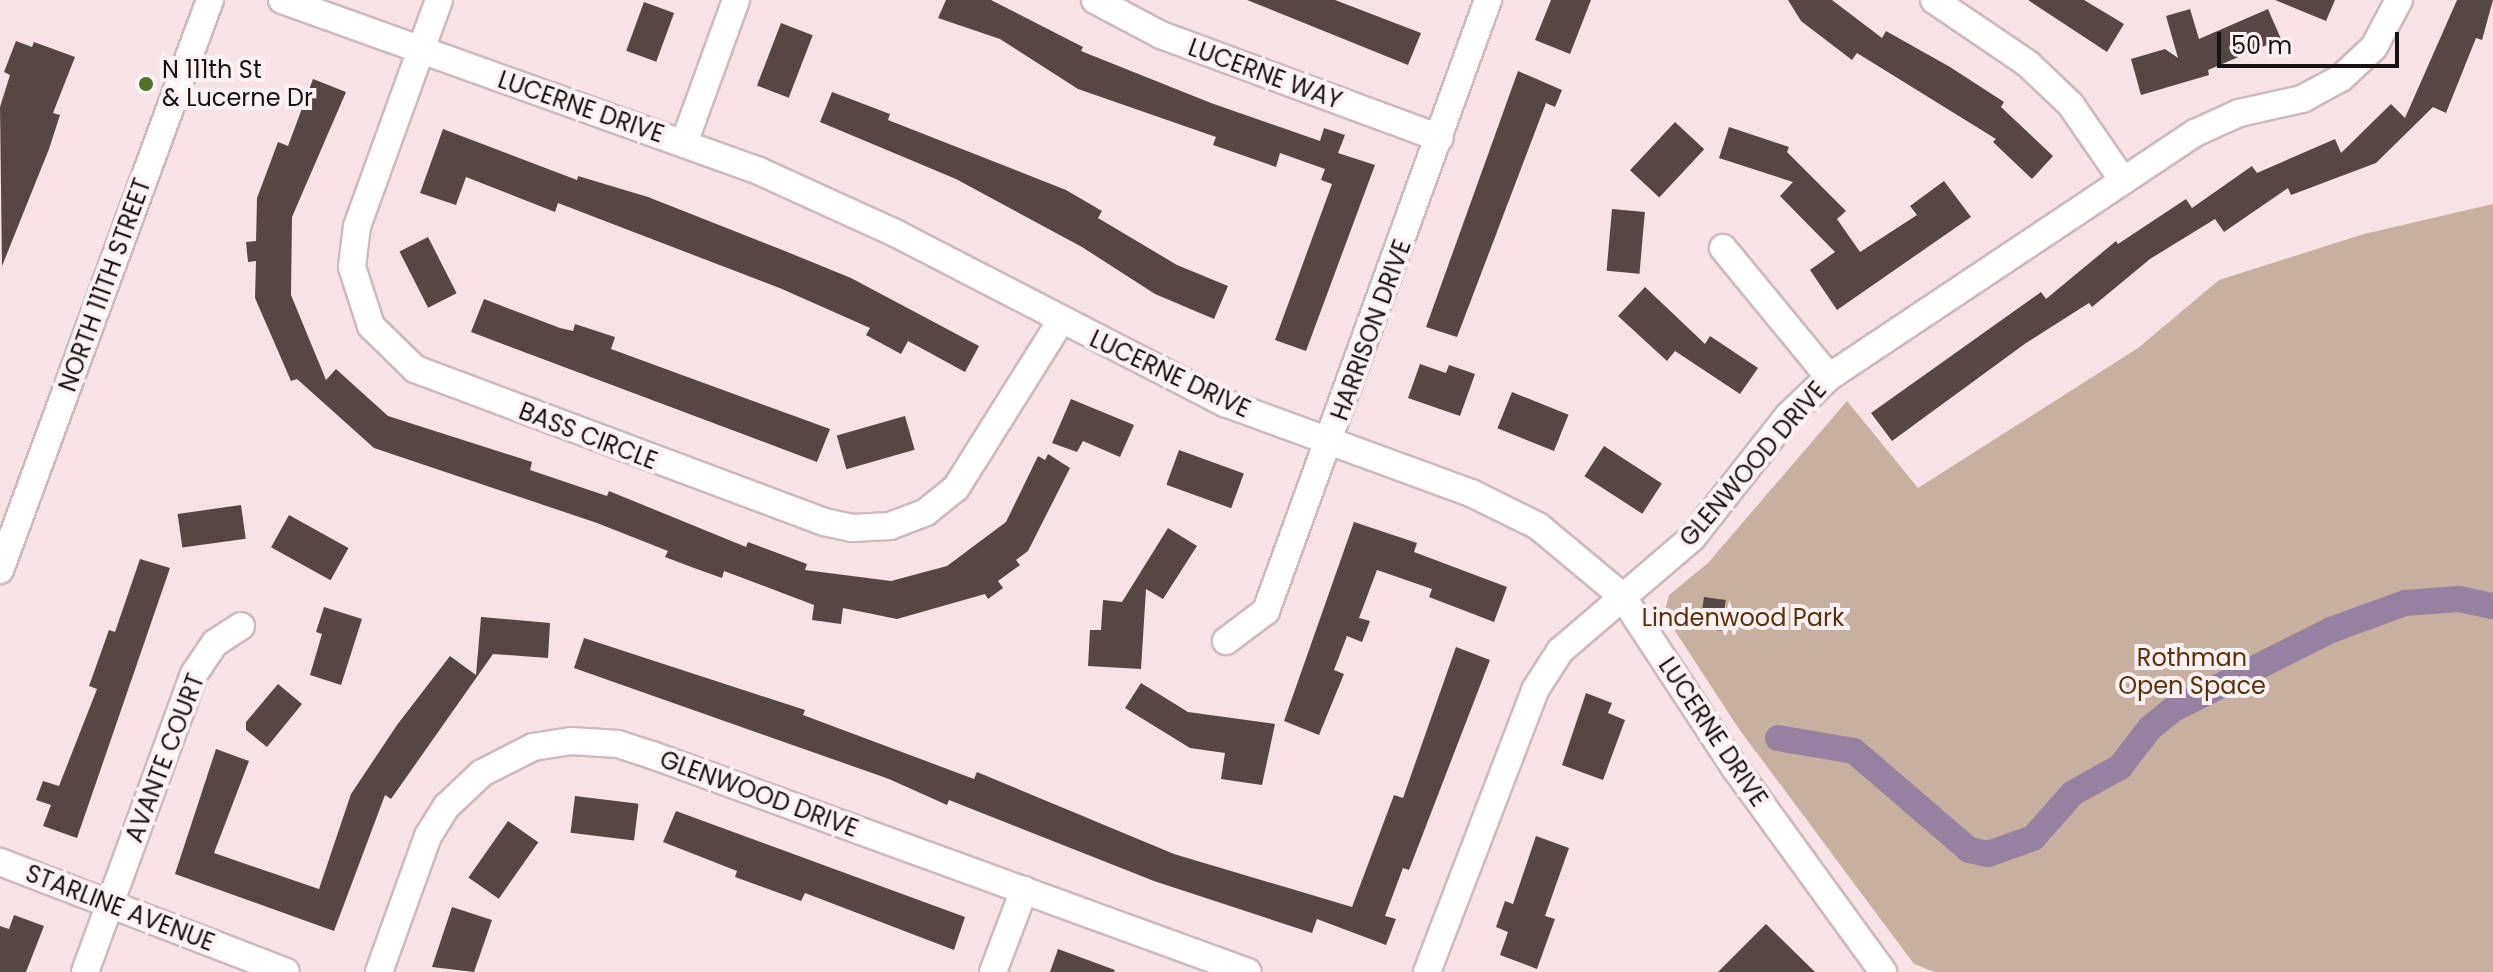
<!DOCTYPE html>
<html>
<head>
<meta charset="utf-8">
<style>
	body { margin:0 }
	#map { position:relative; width:2493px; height:972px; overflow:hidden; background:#f7e3e6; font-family:Poppins,sans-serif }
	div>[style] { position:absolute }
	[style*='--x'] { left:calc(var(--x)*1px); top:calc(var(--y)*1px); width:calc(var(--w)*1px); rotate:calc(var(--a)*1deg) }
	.green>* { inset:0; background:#c8b0a0 }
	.canal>* { height:26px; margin:-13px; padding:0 13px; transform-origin:13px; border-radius:13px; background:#9681a0 }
	.building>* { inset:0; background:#574744; transform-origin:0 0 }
	.roads { filter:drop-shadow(2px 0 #cebabe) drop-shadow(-2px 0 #cebabe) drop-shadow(0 2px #cebabe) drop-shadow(0 -2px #cebabe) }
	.street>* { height:26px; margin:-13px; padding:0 13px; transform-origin:13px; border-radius:13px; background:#fff }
	.dots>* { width:22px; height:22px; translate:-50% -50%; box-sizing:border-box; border:4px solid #fff2f4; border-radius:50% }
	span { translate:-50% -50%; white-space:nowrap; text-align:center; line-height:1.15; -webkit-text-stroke:8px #fff2f4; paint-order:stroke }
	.poi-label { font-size:24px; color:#191213 }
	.left { translate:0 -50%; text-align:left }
	.street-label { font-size:24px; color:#191213 }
	.park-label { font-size:24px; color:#5c3008 }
	.scale { position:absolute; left:2217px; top:32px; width:182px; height:36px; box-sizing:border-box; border:4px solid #191213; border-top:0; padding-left:10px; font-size:24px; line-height:28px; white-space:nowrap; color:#191213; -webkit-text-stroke:6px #fff2f4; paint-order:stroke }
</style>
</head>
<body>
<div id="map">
	<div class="green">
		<i style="clip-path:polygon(2493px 204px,2493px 972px,1934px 972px,1914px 964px,1739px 729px,1664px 614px,1669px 595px,1708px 563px,1847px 401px,1918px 488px,2138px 348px,2219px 280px,2364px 234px)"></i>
	</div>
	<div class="canal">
		<i style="--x:1778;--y:738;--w:77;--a:9.7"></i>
		<i style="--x:1854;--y:751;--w:152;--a:40.7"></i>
		<i style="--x:1969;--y:850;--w:19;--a:12"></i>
		<i style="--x:1988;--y:854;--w:48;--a:-19.6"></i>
		<i style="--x:2033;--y:838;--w:60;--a:-48.4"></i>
		<i style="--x:2073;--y:793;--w:54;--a:-29"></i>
		<i style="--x:2120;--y:767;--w:49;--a:-52.4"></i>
		<i style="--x:2150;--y:728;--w:28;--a:-39"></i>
		<i style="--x:2172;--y:710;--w:178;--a:-26.7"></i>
		<i style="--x:2331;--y:630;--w:79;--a:-20"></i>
		<i style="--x:2405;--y:603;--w:54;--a:-4.2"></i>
		<i style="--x:2459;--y:599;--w:35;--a:12"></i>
	</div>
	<div class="building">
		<i style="clip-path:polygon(946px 0,991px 0,1083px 47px,1081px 51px,1211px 103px,1320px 141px,1324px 128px,1345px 135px,1338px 153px,1375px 165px,1306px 351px,1275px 340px,1332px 184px,1321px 180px,1325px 169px,1280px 153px,1276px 167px,1213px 145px,1216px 137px,1078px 89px,1000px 39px,938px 18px)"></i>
		<i style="clip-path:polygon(1247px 0,1335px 0,1421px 33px,1408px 65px)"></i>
		<i style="clip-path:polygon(1551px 0,1591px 0,1570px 54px,1535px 40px)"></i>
		<i style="clip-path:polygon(1788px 0,1832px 0,1882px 38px,1886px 31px,1950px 67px,2004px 102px,2001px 107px,2053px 156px,2032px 179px,1993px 142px,1996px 139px,1857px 53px,1852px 60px,1801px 21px)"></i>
		<i style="clip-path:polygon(2028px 0,2084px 0,2124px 24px,2107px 52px)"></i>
		<i style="clip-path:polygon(2275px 0,2335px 0,2326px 21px)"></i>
		<i style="clip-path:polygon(2457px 0,2493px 0,2482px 40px,2476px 38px,2446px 113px,2433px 107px,2376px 163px,2291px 195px,2288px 188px,2224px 232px,2215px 219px,2150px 259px,2092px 307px,2089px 303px,2026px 343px,1892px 441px,1871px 413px,2041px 292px,2046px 299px,2116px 241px,2118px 244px,2186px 199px,2192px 208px,2252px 166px,2257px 173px,2335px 139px,2341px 153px,2391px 104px,2405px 118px)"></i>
		<i style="left:644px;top:2px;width:32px;height:52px;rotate:20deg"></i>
		<i style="clip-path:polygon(2190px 9px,2199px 39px,2268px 9px,2281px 39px,2208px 70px,2209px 75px,2141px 95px,2131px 59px,2165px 49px,2178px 58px,2166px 16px)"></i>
		<i style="left:781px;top:23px;width:34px;height:67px;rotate:21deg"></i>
		<i style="clip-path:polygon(16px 41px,32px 47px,34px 42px,75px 57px,53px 113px,60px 115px,49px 149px,2px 266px,0 107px,10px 75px,4px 72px)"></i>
		<i style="clip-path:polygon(1518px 71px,1562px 90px,1555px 107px,1546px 103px,1457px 337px,1426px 327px)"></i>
		<i style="clip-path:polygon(313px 79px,346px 92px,292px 217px,291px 295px,326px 380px,336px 369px,388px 416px,532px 462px,530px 470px,607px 496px,609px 491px,746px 547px,748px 542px,807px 564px,805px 570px,891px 581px,947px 566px,1006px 522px,1038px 456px,1045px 460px,1048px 454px,1070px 468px,1028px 551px,1016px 560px,1020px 565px,998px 581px,1003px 588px,988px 599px,985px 594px,897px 619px,843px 608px,841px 624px,812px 620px,814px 605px,724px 571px,722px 578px,694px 568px,665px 557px,668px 551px,597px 523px,374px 448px,297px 379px,291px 381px,255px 298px,256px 261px,248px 262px,246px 242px,256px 241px,257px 198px,278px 142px,288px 146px)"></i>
		<i style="clip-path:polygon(832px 92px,890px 114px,888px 120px,1066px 190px,1102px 211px,1098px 218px,1177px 265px,1228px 286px,1214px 319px,1155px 294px,1082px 247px,956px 179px,820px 122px)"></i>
		<i style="left:1675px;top:122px;width:40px;height:66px;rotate:43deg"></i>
		<i style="clip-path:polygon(1729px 127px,1789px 147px,1787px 152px,1846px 211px,1837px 219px,1860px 252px,1917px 215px,1910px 206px,1944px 181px,1971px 217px,1837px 310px,1810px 270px,1835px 252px,1780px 196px,1793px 182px,1719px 158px)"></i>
		<i style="clip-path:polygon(443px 129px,577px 180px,578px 176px,648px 197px,785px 251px,851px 278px,979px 346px,965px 372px,908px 341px,901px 354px,866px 335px,870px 328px,782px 289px,558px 203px,555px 212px,466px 177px,456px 205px,420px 193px)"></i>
		<i style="left:1612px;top:209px;width:33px;height:62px;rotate:5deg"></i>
		<i style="left:428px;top:237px;width:63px;height:32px;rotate:63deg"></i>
		<i style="clip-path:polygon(1645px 287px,1705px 344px,1710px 336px,1758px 368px,1740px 394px,1675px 351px,1667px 361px,1618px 316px)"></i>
		<i style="clip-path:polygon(484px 299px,560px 328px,573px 331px,575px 324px,615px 337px,611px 349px,830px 429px,817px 462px,471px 332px)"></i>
		<i style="clip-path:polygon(1420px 364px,1446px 373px,1449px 365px,1475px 374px,1460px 416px,1408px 398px)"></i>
		<i style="left:1512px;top:392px;width:61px;height:39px;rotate:22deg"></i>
		<i style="clip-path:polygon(1071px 399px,1134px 425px,1120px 457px,1083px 441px,1077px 452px,1052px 443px)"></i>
		<i style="left:905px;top:416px;width:35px;height:71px;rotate:74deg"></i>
		<i style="left:1604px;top:446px;width:69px;height:36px;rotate:33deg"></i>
		<i style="left:1179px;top:450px;width:69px;height:37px;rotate:20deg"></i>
		<i style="left:241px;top:505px;width:34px;height:64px;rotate:82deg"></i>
		<i style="left:289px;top:515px;width:68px;height:37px;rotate:29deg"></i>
		<i style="clip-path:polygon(1354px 522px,1417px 543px,1414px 552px,1507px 587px,1494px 622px,1429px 597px,1432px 589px,1377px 570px,1359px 618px,1370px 621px,1362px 642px,1347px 636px,1334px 670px,1344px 674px,1319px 735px,1284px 721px)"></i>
		<i style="clip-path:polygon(1168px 528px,1197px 546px,1163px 599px,1146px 589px,1141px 669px,1088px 666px,1090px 630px,1101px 630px,1103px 600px,1122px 602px)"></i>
		<i style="clip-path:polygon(140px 559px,170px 568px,77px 838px,43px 826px,51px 805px,36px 800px,43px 781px,59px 786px,97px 689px,89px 686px,109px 630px,115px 632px)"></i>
		<i style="left:1704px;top:597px;width:22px;height:31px;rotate:8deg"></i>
		<i style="clip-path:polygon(324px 607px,362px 619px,341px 685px,310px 675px,322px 634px,316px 632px)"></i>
		<i style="clip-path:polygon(481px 617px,550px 623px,548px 658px,493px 654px,391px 799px,385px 795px,334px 931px,175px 874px,216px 749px,249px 761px,214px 853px,319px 889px,351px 794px,397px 725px,450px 656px,476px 675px)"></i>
		<i style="clip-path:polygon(584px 638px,805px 710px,803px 715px,974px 779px,977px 772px,1174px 854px,1352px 907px,1394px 795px,1403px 798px,1456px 647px,1490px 660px,1409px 870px,1403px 868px,1385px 916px,1396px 919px,1386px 945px,1317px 919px,1312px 933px,1154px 881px,949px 800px,947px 805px,889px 779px,574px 668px)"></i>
		<i style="clip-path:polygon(1141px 683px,1188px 712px,1275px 724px,1262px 785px,1221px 779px,1225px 753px,1190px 748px,1125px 708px)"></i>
		<i style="clip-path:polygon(278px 684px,302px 704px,267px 747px,246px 730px,246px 722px)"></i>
		<i style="clip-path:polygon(1586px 693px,1612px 703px,1608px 713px,1625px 720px,1603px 780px,1562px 765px)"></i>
		<i style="left:575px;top:796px;width:64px;height:37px;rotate:7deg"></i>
		<i style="clip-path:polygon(676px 811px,965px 917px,954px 950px,805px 893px,801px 901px,735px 877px,737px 871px,663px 842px)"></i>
		<i style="left:508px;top:821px;width:37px;height:69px;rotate:35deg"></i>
		<i style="clip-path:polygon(1536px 836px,1569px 848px,1545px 916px,1555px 919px,1537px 969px,1500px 955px,1508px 932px,1496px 927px,1505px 901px,1513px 904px)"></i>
		<i style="clip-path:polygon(452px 907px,492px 920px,474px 972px,432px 967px)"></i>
		<i style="clip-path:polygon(14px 915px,44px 926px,26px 972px,0 972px,0 926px,9px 929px)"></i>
		<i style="clip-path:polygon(1766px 924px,1815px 972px,1718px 972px)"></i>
		<i style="clip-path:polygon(1058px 949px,1115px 970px,1114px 972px,1050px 972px)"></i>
	</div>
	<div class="roads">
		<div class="street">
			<i style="--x:282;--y:0;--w:507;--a:19.72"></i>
			<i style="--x:759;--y:171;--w:152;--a:24.5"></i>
			<i style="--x:897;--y:234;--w:369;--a:27.3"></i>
			<i style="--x:1225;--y:403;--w:262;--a:20.1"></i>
			<i style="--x:1471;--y:493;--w:75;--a:26.2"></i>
			<i style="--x:1538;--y:526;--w:109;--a:39.8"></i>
			<i style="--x:1622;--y:596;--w:206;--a:56.7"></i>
			<i style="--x:1735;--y:768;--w:252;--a:54"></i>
			<i style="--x:439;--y:0;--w:240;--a:109.9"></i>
			<i style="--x:357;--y:226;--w:41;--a:97"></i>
			<i style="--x:352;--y:267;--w:62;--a:72.1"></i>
			<i style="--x:371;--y:326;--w:62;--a:44.3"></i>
			<i style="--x:415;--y:369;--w:437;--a:20.5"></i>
			<i style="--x:824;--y:522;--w:29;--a:12"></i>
			<i style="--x:852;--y:528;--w:38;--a:-3"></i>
			<i style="--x:890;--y:526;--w:39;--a:-21"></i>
			<i style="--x:926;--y:512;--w:38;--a:-39"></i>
			<i style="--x:956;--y:488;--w:196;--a:-57.9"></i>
			<i style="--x:1095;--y:0;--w:75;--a:27.9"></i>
			<i style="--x:1161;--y:35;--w:297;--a:20.3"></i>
			<i style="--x:1934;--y:0;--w:114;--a:34.2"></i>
			<i style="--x:2028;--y:64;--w:59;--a:43.6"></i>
			<i style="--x:2071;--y:105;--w:90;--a:55.4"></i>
			<i style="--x:684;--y:143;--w:152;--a:-70"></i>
			<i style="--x:1723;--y:248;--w:167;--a:50.6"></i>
			<i style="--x:0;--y:570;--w:607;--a:-69.78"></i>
			<i style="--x:1226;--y:641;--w:50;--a:-36.9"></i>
			<i style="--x:1266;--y:611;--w:650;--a:-70.03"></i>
			<i style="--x:0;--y:862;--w:306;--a:21"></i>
			<i style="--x:85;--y:972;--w:317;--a:-69.9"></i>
			<i style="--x:194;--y:674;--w:37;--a:-56"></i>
			<i style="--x:215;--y:643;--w:31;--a:-33"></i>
			<i style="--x:379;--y:972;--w:145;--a:-70.2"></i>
			<i style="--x:428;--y:836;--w:36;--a:-58"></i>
			<i style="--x:447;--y:806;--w:48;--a:-43.3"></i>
			<i style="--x:482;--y:773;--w:57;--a:-27"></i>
			<i style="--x:533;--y:747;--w:38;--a:-9"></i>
			<i style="--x:571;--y:741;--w:47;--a:3.7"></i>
			<i style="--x:618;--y:744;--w:36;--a:18"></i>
			<i style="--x:652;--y:755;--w:634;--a:20.01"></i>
			<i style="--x:993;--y:972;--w:88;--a:-69.3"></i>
			<i style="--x:1427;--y:972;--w:302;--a:-69"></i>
			<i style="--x:1535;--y:690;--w:46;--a:-57.3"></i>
			<i style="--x:1560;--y:651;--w:174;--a:-40.6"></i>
			<i style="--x:1692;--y:538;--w:155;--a:-51.8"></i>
			<i style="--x:1788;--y:416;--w:57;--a:-43.6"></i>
			<i style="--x:1829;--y:377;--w:440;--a:-33.7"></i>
			<i style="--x:2195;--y:133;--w:48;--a:-24.4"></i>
			<i style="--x:2239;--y:113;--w:65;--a:-12.5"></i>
			<i style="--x:2302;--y:99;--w:44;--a:-28.3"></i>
			<i style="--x:2341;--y:78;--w:45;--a:-43.2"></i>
			<i style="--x:2374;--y:47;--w:53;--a:-62"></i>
		</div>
	</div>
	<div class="dots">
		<i style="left:146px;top:84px;background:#4e722b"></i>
	</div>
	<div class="poi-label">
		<span class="left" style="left:162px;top:84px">N 111th St<br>&amp; Lucerne Dr</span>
	</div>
	<div class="street-label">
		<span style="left:1265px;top:74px;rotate:20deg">LUCERNE WAY</span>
		<span style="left:581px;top:107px;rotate:19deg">LUCERNE DRIVE</span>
		<span style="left:105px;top:285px;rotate:-70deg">NORTH 111TH STREET</span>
		<span style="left:1371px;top:330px;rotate:-70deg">HARRISON DRIVE</span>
		<span style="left:1170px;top:374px;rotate:25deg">LUCERNE DRIVE</span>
		<span style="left:588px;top:436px;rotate:21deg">BASS CIRCLE</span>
		<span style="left:1753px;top:464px;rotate:-49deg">GLENWOOD DRIVE</span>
		<span style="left:1713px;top:732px;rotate:56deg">LUCERNE DRIVE</span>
		<span style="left:165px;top:758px;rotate:-69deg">AVANTE COURT</span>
		<span style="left:759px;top:794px;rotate:20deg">GLENWOOD DRIVE</span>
		<span style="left:120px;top:908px;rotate:21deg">STARLINE AVENUE</span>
	</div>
	<div class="park-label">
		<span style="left:1743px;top:618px">Lindenwood Park</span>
		<span style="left:2192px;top:672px">Rothman<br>Open Space</span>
	</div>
	<div class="scale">50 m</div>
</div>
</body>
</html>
